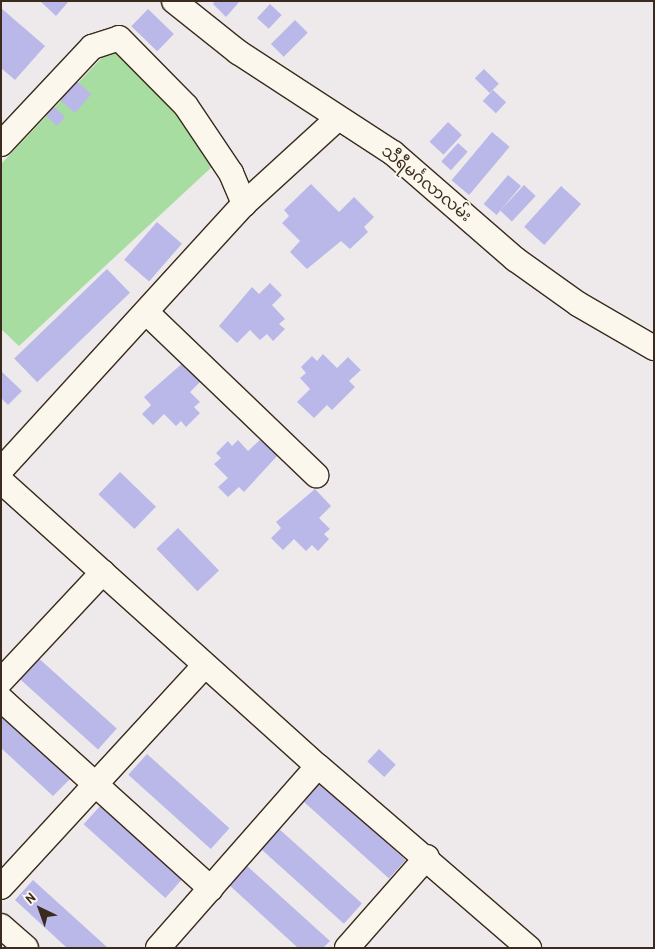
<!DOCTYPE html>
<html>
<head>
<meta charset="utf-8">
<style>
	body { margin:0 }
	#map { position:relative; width:655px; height:949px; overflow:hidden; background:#eeeaeb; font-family:"Patrick Hand","Noto Sans Myanmar",sans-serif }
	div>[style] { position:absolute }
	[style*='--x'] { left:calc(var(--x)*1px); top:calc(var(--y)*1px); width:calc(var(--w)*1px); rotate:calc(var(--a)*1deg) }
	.green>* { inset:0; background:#a7dda0 }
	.building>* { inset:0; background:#b9b8e9; transform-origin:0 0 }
	.roads { filter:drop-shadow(1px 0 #3b2a1e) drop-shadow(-1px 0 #3b2a1e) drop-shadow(0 1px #3b2a1e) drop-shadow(0 -1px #3b2a1e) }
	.minor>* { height:24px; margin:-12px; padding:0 12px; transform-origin:12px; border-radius:12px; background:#fbf7ec }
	span { translate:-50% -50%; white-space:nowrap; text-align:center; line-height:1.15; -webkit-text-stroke:4px #fbf7ec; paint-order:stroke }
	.street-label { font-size:16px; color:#3b2a1e }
	.frame { position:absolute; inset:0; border:2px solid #3b2a1e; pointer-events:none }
	.north { position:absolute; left:15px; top:884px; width:50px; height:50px; -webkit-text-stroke:4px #fbf7ec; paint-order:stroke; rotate:318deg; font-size:14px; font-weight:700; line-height:20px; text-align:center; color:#3b2a1e }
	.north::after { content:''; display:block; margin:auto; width:18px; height:22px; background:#3b2a1e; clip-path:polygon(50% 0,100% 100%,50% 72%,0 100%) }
</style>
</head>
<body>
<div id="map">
	<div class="green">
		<i style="clip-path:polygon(114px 45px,228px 152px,19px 346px,1px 329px,1px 164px)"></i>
	</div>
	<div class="building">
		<i style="clip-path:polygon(40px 1px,69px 1px,56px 16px)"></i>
		<i style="clip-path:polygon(215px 1px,240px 1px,226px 17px,213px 4px)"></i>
		<i style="left:270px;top:4px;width:16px;height:19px;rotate:43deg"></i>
		<i style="clip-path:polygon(1px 8px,45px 46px,15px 80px,1px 68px)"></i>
		<i style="left:148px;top:9px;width:36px;height:24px;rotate:44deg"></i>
		<i style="left:295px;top:20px;width:18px;height:34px;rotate:45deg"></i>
		<i style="left:484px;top:69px;width:21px;height:13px;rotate:45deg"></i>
		<i style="left:74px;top:79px;width:23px;height:25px;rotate:41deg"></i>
		<i style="left:493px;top:90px;width:18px;height:15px;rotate:43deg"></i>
		<i style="left:54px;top:107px;width:15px;height:12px;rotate:42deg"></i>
		<i style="left:448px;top:122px;width:19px;height:27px;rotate:43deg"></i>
		<i style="left:492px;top:132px;width:23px;height:63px;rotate:40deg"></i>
		<i style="left:458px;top:143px;width:13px;height:25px;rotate:42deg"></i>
		<i style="left:508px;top:175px;width:17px;height:38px;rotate:40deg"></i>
		<i style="clip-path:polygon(311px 184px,339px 212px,354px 197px,374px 217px,364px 227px,368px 232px,350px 249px,341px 241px,307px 269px,290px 252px,300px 241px,282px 223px,289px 216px,284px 210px)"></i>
		<i style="left:524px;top:185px;width:16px;height:35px;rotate:43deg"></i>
		<i style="left:561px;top:186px;width:27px;height:55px;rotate:42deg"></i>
		<i style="left:157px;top:222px;width:33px;height:50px;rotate:41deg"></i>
		<i style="left:107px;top:269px;width:33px;height:129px;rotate:46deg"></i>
		<i style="clip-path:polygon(270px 283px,282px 295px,272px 305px,285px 319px,279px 324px,285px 329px,273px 341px,267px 334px,260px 340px,250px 330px,237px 343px,219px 326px,252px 287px,259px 294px)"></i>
		<i style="clip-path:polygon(323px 354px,337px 368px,348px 357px,361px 370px,349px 381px,355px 387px,332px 410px,327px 405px,314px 418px,297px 402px,310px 389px,300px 378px,306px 373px,301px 367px,312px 356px,317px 361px)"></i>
		<i style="clip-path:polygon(185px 361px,203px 379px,190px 392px,200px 402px,194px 407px,200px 413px,186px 427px,181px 421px,176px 426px,164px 414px,153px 425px,142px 414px,151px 405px,144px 397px)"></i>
		<i style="clip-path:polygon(1px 371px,22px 391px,8px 405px,1px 398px)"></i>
		<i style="clip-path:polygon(262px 438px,278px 455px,244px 492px,239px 487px,228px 497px,218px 487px,228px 478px,214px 464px,221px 458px,216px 453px,228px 441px,232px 446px,238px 440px,248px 451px)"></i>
		<i style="left:120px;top:472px;width:50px;height:31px;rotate:44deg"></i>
		<i style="clip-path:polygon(315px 489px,331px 506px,319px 518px,330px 529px,324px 534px,329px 539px,318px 551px,312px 545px,306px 551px,294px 539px,283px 550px,271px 538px,281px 528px,276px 522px)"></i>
		<i style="left:178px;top:528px;width:59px;height:30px;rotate:46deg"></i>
		<i style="left:35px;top:655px;width:110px;height:28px;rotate:42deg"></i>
		<i style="clip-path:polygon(1px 712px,72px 777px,53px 796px,1px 748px)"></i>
		<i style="left:379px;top:749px;width:23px;height:17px;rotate:43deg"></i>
		<i style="left:147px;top:754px;width:111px;height:28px;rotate:42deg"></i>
		<i style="left:318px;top:781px;width:118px;height:25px;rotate:42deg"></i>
		<i style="left:101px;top:805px;width:110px;height:26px;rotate:42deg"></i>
		<i style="left:278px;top:828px;width:113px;height:27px;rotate:42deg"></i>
		<i style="clip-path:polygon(245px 864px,330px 941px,323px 948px,298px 948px,228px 884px)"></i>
		<i style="clip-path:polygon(33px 880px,108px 948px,67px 948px,15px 900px)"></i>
	</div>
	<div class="roads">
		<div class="minor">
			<i style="--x:174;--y:1;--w:82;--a:38.6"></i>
			<i style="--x:238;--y:52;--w:185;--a:33.1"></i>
			<i style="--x:393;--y:153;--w:162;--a:41"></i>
			<i style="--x:515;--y:259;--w:77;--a:35.5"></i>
			<i style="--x:578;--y:304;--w:88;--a:30.1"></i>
			<i style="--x:1;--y:144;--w:133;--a:-46.8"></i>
			<i style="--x:92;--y:47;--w:28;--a:-18"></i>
			<i style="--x:119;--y:38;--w:95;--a:45.4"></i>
			<i style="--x:186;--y:106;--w:81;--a:56.1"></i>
			<i style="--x:231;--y:173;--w:34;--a:67"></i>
			<i style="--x:146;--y:312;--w:236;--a:43.8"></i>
			<i style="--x:1;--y:470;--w:360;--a:-47.6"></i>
			<i style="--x:244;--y:204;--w:126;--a:-42.4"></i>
			<i style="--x:1;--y:481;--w:426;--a:42"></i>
			<i style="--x:318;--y:766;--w:279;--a:40.8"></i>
			<i style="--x:1;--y:681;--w:149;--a:-46.9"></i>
			<i style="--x:1;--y:699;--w:283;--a:42.1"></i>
			<i style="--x:1;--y:887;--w:301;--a:-47.4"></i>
			<i style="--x:1;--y:926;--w:33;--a:41"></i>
			<i style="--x:158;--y:948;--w:242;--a:-48.7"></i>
			<i style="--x:347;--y:948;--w:121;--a:-48.7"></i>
		</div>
	</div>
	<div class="street-label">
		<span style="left:427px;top:183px;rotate:39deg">သီရီမင်္ဂလာလမ်း</span>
	</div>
	<div class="frame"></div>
	<div class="north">N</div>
</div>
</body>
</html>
